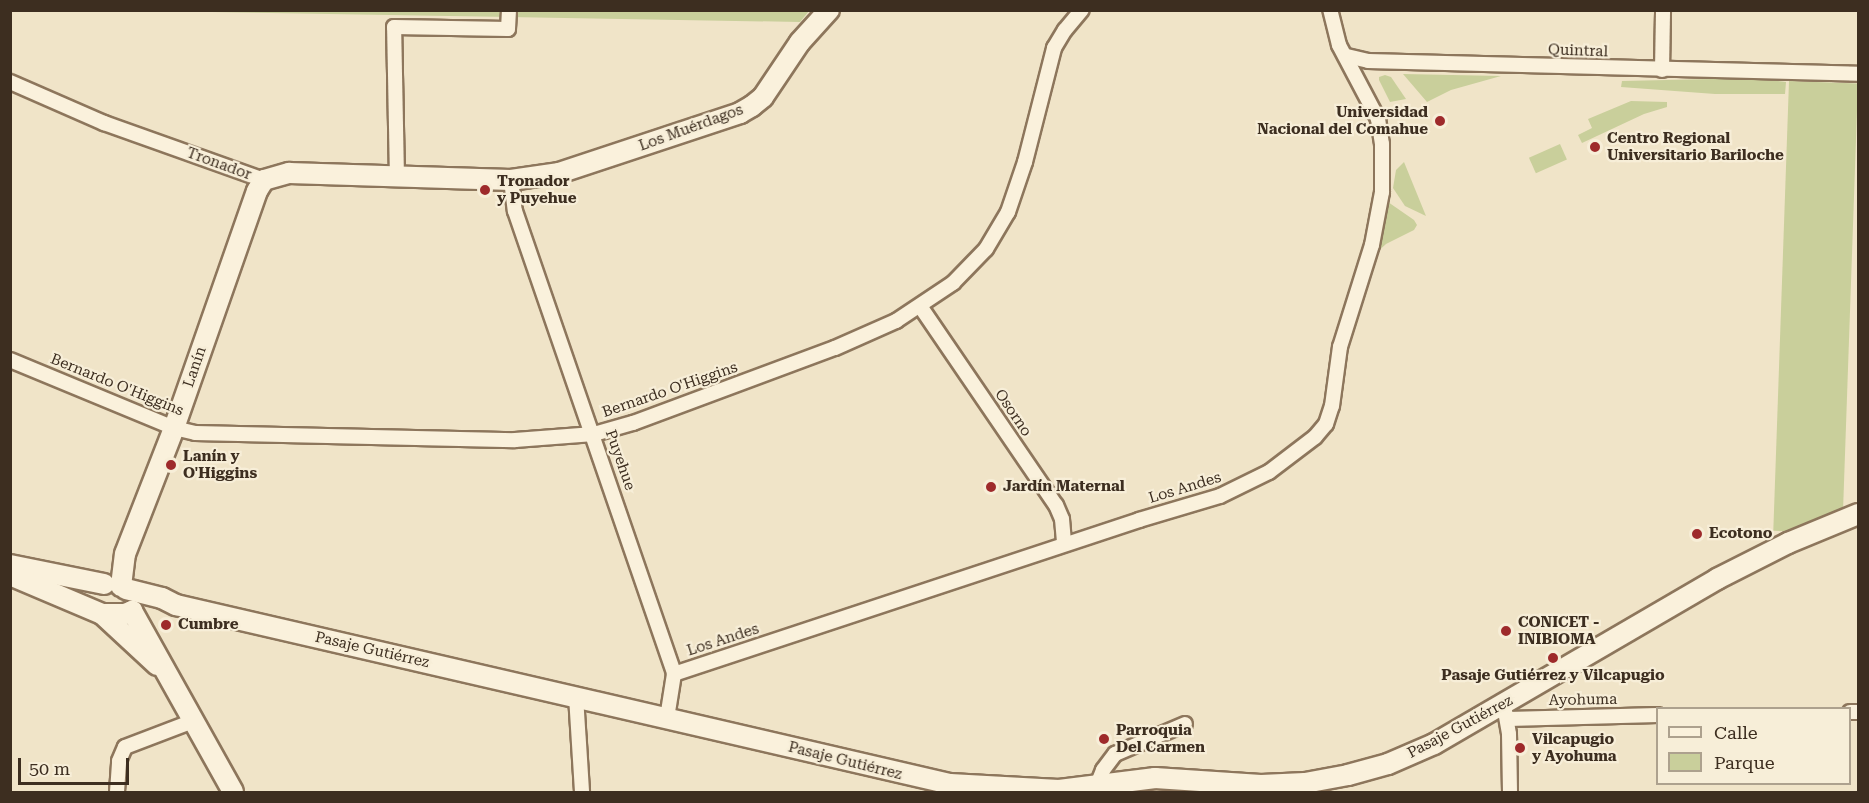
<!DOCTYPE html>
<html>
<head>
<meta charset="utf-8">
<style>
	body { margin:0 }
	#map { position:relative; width:1869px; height:803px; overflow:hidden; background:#f0e4c8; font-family:"Roboto Serif",serif }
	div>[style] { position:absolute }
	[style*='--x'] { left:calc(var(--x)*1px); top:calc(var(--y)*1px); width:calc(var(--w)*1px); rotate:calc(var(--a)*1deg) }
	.green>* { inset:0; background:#c9cf9b; transform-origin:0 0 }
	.roads { filter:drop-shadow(2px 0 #8d765c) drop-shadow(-2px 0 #8d765c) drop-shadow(0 2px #8d765c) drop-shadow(0 -2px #8d765c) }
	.street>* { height:14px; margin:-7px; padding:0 7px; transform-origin:7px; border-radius:7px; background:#faf1dc }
	.secondary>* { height:20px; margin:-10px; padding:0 10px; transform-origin:10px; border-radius:10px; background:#faf1dc }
	.dots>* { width:16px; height:16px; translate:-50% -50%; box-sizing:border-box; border:3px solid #f7eed8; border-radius:50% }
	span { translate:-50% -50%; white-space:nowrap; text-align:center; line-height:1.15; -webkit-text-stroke:4.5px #f7eed8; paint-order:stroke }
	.street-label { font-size:15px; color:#3d2e20 }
	.poi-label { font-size:15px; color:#3d2e20; font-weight:700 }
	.right { translate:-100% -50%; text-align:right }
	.left { translate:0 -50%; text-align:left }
	.frame { position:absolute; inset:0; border:12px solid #3d2e20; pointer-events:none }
	.legend { position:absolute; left:1656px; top:707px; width:195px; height:78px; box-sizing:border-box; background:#f7eed8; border:2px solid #ada18e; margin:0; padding:8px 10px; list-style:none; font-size:18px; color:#3d2e20 }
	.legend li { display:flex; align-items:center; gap:12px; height:30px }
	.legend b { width:30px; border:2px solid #ada18e }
	.scale { position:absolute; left:18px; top:758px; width:111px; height:27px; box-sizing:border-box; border:3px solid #3d2e20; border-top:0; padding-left:8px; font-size:18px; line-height:21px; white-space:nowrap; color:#3d2e20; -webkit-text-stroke:4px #f7eed8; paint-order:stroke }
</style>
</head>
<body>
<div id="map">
	<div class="green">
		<i style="clip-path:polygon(151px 11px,809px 11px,800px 22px)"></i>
		<i style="clip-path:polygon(1403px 74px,1501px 76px,1451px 90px,1427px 102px)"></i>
		<i style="clip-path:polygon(1385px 75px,1391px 77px,1406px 99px,1390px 102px,1379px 80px,1379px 77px)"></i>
		<i style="clip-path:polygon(1756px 78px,1786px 82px,1785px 94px,1715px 94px,1621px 87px,1622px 81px)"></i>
		<i style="left:1789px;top:81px;width:69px;height:450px;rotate:2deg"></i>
		<i style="clip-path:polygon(1631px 101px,1667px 102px,1667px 107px,1644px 114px,1582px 143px,1578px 135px,1592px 128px,1588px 119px)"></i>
		<i style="left:1560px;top:144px;width:17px;height:34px;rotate:66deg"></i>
		<i style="clip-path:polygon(1404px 162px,1426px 216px,1405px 206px,1393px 188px,1396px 170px)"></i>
		<i style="clip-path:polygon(1388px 202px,1414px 220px,1417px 225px,1414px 230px,1386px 244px,1374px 255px)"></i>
	</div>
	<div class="roads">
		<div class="street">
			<i style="--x:1347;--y:56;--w:22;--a:13"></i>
			<i style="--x:1368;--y:61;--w:490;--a:1.5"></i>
			<i style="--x:1662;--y:70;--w:60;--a:-89"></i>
			<i style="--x:10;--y:82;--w:103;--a:23.6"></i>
			<i style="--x:104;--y:123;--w:170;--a:19.6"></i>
			<i style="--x:397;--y:178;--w:151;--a:-91.1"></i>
			<i style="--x:394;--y:27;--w:114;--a:1"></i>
			<i style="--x:508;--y:29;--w:19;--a:-87"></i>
			<i style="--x:511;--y:180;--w:31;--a:83"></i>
			<i style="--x:515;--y:211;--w:490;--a:71"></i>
			<i style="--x:674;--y:674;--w:45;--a:99"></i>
			<i style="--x:920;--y:306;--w:241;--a:55.7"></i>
			<i style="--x:1056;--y:505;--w:15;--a:67"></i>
			<i style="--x:1062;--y:519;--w:25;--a:85"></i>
			<i style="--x:10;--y:360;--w:178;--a:22.5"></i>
			<i style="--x:174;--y:428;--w:22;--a:13"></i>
			<i style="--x:195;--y:433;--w:320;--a:1.3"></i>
			<i style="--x:515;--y:440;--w:79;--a:-4.3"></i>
			<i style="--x:594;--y:434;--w:41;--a:-15.8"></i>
			<i style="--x:633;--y:423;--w:215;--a:-20.4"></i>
			<i style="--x:835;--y:348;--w:67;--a:-23.9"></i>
			<i style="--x:896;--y:321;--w:69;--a:-33.7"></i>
			<i style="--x:953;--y:283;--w:47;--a:-45.9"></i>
			<i style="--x:986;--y:249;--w:43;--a:-59.3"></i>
			<i style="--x:1008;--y:212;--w:53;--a:-71.2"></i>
			<i style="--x:1025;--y:162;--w:118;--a:-75.7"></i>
			<i style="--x:1054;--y:48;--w:21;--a:-59"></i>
			<i style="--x:1065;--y:30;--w:26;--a:-50"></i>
			<i style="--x:674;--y:674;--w:490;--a:-18.3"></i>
			<i style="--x:1139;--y:520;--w:84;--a:-16.5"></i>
			<i style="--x:1220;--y:496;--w:55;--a:-26.1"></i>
			<i style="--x:1269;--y:472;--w:58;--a:-37.3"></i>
			<i style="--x:1315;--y:437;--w:17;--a:-50"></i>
			<i style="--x:1326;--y:424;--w:19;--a:-72"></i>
			<i style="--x:1332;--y:406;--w:60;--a:-82.3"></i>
			<i style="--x:1340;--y:347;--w:107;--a:-72.6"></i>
			<i style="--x:1372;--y:245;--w:54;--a:-79.3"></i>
			<i style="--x:1382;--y:192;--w:48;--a:-90"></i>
			<i style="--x:1382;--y:144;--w:25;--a:-99"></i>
			<i style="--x:1378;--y:119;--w:84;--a:-117.8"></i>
			<i style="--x:1339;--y:45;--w:36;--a:-104"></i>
			<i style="--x:576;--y:696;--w:96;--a:86.4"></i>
			<i style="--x:1505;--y:711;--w:23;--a:80"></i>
			<i style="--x:1509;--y:734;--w:58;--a:89"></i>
			<i style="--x:1850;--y:712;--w:8;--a:0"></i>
			<i style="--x:1508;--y:719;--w:150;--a:-1.5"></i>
			<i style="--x:1097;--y:785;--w:16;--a:-68"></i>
			<i style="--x:1103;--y:770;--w:20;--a:-53"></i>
			<i style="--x:1115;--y:754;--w:76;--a:-23.2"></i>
			<i style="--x:117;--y:792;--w:31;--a:-86"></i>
			<i style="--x:119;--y:761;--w:15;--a:-67"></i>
			<i style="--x:125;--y:747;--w:73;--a:-20.9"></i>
		</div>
		<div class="secondary">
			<i style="--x:10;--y:565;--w:96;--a:11.4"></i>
			<i style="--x:10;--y:575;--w:100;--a:23"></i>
			<i style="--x:102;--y:614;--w:23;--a:0"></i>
			<i style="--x:125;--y:614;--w:8;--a:-23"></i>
			<i style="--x:121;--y:586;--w:32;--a:-83"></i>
			<i style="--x:125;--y:554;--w:135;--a:-68.7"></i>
			<i style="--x:174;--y:428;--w:251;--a:-70.7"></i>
			<i style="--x:257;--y:191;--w:13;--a:-58"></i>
			<i style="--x:264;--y:180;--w:26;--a:-16"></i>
			<i style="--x:289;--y:173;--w:222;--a:1.8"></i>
			<i style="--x:511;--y:180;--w:49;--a:-8.3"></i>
			<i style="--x:559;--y:173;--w:191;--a:-18.3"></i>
			<i style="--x:740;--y:113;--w:14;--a:-30"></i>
			<i style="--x:752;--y:106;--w:14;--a:-39"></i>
			<i style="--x:763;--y:97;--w:66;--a:-56.1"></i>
			<i style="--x:800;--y:42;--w:43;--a:-47.8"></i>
			<i style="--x:126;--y:589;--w:37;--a:14"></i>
			<i style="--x:162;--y:598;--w:16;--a:27"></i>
			<i style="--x:176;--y:605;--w:794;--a:13.02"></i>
			<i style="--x:950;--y:784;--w:109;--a:3.2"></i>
			<i style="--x:1059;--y:790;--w:97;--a:-7.1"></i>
			<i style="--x:1155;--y:778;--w:106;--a:3.8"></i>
			<i style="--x:1261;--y:785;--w:44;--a:-2.6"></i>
			<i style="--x:1305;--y:783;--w:44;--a:-10.5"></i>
			<i style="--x:1348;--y:775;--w:41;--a:-15.4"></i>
			<i style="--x:1388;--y:764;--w:50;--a:-23.5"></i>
			<i style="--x:1434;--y:744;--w:328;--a:-30.2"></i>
			<i style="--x:1717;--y:579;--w:80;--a:-26.9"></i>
			<i style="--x:1788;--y:543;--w:76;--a:-22.5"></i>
			<i style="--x:132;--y:611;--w:207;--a:60.8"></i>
			<i style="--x:102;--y:614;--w:75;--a:42.8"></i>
		</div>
	</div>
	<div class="dots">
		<i style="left:1440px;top:121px;background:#9e2a2b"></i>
		<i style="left:1595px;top:147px;background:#9e2a2b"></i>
		<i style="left:485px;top:190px;background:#9e2a2b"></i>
		<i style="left:171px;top:465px;background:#9e2a2b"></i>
		<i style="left:991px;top:487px;background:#9e2a2b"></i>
		<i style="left:1697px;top:534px;background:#9e2a2b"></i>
		<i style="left:166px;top:625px;background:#9e2a2b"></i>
		<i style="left:1506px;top:631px;background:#9e2a2b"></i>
		<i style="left:1553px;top:658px;background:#9e2a2b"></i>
		<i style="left:1104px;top:739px;background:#9e2a2b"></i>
		<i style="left:1520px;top:748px;background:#9e2a2b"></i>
	</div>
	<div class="street-label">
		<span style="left:1578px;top:51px;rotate:2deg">Quintral</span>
		<span style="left:691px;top:128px;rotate:-20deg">Los Muérdagos</span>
		<span style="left:219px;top:164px;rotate:20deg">Tronador</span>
		<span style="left:195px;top:367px;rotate:-71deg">Lanín</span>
		<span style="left:117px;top:385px;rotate:22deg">Bernardo O'Higgins</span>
		<span style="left:670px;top:390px;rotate:-19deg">Bernardo O'Higgins</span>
		<span style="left:1013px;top:413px;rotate:56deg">Osorno</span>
		<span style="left:620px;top:460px;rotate:71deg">Puyehue</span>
		<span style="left:1185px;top:488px;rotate:-17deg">Los Andes</span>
		<span style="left:723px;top:640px;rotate:-18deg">Los Andes</span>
		<span style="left:372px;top:650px;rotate:13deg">Pasaje Gutiérrez</span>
		<span style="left:1583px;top:700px;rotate:-1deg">Ayohuma</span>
		<span style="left:1460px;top:727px;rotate:-28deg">Pasaje Gutiérrez</span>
		<span style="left:845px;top:761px;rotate:14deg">Pasaje Gutiérrez</span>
	</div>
	<div class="poi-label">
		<span class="right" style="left:1428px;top:121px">Universidad<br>Nacional del Comahue</span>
		<span class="left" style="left:1607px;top:147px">Centro Regional<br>Universitario Bariloche</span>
		<span class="left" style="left:497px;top:190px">Tronador<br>y Puyehue</span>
		<span class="left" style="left:183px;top:465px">Lanín y<br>O'Higgins</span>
		<span class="left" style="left:1003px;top:487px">Jardín Maternal</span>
		<span class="left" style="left:1709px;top:534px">Ecotono</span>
		<span class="left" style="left:1518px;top:631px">CONICET -<br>INIBIOMA</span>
		<span class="left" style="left:178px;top:625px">Cumbre</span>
		<span style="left:1553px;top:676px">Pasaje Gutiérrez y Vilcapugio</span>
		<span class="left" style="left:1116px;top:739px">Parroquia<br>Del Carmen</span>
		<span class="left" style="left:1532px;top:748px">Vilcapugio<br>y Ayohuma</span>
	</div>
	<div class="frame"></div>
	<ul class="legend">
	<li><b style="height:8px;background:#faf1dc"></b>Calle</li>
	<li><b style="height:16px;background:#c9cf9b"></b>Parque</li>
	</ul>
	<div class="scale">50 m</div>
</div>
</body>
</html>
